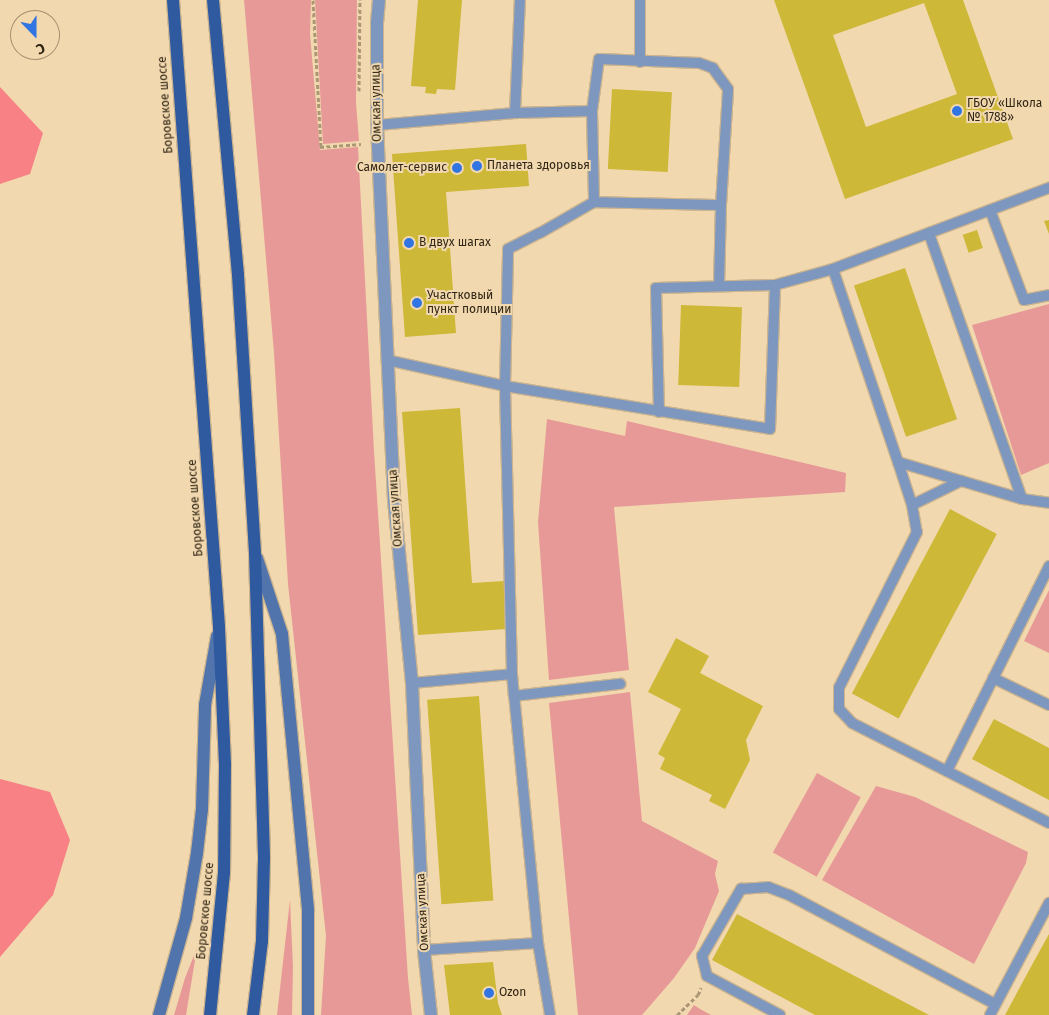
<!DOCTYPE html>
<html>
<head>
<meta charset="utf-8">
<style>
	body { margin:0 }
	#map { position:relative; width:1049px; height:1015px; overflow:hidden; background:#f2d8ae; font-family:"Fira Sans",sans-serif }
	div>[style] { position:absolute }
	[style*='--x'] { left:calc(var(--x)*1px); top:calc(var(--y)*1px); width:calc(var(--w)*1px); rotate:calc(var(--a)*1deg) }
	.green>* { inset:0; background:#e79998; transform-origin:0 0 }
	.forest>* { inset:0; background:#f78184 }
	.building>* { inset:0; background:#cdb837; transform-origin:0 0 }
	.path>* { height:3px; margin-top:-1.5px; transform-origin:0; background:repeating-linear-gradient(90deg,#ab9776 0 4px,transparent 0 6.5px) }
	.roads { filter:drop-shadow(1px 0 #cbb490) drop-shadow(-1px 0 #cbb490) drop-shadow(0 1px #cbb490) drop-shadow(0 -1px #cbb490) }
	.service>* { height:10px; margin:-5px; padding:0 5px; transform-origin:5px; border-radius:5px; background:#7e97be }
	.minor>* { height:12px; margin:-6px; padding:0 6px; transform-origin:6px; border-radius:6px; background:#7e97be }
	.secondary>* { height:12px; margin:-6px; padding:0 6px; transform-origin:6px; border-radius:6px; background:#5174ad }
	.primary>* { height:12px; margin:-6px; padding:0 6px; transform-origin:6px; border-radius:6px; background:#2f5aa0 }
	.dots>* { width:14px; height:14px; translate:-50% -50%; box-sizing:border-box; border:2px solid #f2d8ae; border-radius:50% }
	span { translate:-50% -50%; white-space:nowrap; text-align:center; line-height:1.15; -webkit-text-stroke:4px #f2d8ae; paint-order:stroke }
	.street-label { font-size:12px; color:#302616 }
	.poi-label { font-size:12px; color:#302616 }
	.left { translate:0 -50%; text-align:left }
	.right { translate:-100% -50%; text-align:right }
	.north { position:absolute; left:10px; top:10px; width:50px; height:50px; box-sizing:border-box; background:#f2d8ae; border:1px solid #a49171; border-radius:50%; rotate:158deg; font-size:14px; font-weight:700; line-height:20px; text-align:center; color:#302616 }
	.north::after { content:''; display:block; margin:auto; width:18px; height:22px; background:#3175e2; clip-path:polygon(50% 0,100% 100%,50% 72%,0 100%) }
</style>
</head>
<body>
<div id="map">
	<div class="green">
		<i style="clip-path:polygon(244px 0,311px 0,310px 34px,320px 150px,358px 147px,374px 451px,408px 978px,412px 1015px,321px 1015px,326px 936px,288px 584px,274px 353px)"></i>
		<i style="clip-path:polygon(315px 0,357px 0,356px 103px,359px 141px,323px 144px)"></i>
		<i style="clip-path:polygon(1049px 304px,1049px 463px,1021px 475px,972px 325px)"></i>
		<i style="clip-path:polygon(547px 419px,625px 436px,627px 421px,846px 473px,845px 492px,614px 507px,629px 670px,549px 680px,538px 522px)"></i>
		<i style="clip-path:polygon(1049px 590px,1049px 653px,1024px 641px)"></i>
		<i style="clip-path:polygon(630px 692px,642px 821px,718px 861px,715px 874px,719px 891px,695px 948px,674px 978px,642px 1015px,578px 1015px,549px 703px)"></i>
		<i style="left:817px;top:773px;width:50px;height:91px;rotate:29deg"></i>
		<i style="clip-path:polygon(876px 786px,915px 797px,1028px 852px,1026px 863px,974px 964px,822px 880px)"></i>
		<i style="clip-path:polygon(290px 900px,293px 967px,292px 1015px,277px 1015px)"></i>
		<i style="clip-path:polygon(197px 948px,186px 1015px,174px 1015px,185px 978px)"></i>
		<i style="clip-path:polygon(694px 1005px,700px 1009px,711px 1015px,687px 1015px)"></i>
	</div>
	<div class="forest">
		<i style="clip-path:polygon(0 87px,43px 133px,30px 174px,0 184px)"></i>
		<i style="clip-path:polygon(0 779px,50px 792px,70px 840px,53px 895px,0 957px)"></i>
	</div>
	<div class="building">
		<i style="clip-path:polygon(418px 0,462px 0,455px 90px,437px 89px,436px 94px,425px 93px,426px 87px,411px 86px)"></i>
		<i style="clip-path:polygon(evenodd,774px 0,963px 0,1013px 139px,845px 199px,774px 0,924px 3px,957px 94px,866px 127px,833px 35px,924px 3px)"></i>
		<i style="left:612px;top:89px;width:60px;height:80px;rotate:3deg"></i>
		<i style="clip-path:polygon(526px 144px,529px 186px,446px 192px,456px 333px,405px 337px,392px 154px)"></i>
		<i style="clip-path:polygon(1049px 220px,1049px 234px,1044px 221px)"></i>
		<i style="left:977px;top:230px;width:19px;height:15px;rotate:72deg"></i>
		<i style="left:905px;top:268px;width:160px;height:54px;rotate:71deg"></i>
		<i style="left:681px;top:305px;width:61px;height:80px;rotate:2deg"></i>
		<i style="clip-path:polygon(460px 408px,472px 583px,504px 581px,507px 629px,418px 635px,402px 412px)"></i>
		<i style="left:950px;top:509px;width:53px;height:209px;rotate:28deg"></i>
		<i style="clip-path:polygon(676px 638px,709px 656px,700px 673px,763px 706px,746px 740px,750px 760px,725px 809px,709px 801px,712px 795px,660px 769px,665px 758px,658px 754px,681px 709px,648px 692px)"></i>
		<i style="left:479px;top:696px;width:205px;height:52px;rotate:86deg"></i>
		<i style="clip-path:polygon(994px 719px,1049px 748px,1049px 800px,972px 759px)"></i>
		<i style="clip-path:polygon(737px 914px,929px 1015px,815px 1015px,712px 960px)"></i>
		<i style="clip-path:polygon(1049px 934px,1049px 1015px,1005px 1015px,1033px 963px)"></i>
		<i style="clip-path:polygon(493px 962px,498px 1003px,502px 1015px,450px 1015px,444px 965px)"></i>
	</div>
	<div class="path">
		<i style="--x:313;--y:0;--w:147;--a:86.9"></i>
		<i style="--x:359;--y:91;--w:91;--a:-89.4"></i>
		<i style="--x:320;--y:147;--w:41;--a:-4.2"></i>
		<i style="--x:677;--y:1015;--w:29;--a:-44"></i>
		<i style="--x:698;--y:995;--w:8;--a:-67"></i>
	</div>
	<div class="roads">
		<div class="service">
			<i style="--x:640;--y:62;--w:62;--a:-90"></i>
			<i style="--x:515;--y:113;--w:77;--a:-1.5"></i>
			<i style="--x:592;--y:111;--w:91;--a:88.7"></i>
			<i style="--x:594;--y:202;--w:127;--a:1.4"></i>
			<i style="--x:721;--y:205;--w:116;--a:-86.5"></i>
			<i style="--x:728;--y:89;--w:26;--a:-126"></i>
			<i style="--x:713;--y:68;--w:15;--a:-160"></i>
			<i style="--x:699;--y:63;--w:100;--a:-177.7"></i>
			<i style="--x:599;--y:59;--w:52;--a:97.7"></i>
			<i style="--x:377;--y:125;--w:139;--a:-5"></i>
			<i style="--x:515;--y:113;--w:113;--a:-87.5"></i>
			<i style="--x:990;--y:210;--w:96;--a:69.3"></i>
			<i style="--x:1024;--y:300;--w:25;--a:-11"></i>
			<i style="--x:833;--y:269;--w:204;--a:71.4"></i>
			<i style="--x:898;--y:462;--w:129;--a:16.6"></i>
			<i style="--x:1022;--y:499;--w:282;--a:-109.3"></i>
			<i style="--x:719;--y:286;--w:81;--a:-88.6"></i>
			<i style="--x:387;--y:360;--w:121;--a:12.4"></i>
			<i style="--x:505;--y:386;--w:268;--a:9.2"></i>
			<i style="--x:770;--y:429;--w:144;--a:-88"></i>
			<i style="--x:659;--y:412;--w:124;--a:-91.4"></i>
			<i style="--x:656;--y:288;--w:119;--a:-1.4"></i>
			<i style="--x:775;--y:285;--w:60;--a:-15.4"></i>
			<i style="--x:833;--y:269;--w:231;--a:-20.6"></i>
			<i style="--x:898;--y:462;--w:45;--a:72"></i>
			<i style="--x:912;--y:505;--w:27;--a:80"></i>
			<i style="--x:917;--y:532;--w:174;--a:116.6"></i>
			<i style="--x:839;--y:688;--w:21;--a:90"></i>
			<i style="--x:839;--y:709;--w:19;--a:47"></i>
			<i style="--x:852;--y:723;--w:221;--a:26.9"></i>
			<i style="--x:1022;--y:499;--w:27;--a:8"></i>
			<i style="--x:912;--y:505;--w:55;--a:-26.1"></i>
			<i style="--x:512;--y:674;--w:288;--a:-91.4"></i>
			<i style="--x:505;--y:386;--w:137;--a:-88.7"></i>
			<i style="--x:508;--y:249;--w:36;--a:-27"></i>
			<i style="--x:540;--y:233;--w:62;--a:-29.9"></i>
			<i style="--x:993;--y:678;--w:62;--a:25.7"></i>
			<i style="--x:412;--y:683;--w:100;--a:-5.1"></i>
			<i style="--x:512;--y:674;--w:22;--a:85"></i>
			<i style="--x:947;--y:771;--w:229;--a:-63.5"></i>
			<i style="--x:538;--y:943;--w:248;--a:-95.5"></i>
			<i style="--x:514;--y:696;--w:107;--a:-6.5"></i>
			<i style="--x:424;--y:950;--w:114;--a:-3.5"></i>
			<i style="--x:538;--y:943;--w:73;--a:80.5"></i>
			<i style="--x:780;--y:1015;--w:83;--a:-151.9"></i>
			<i style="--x:707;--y:976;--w:21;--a:-104"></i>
			<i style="--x:702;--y:956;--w:78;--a:-59.8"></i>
			<i style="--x:741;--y:889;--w:27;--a:-4"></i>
			<i style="--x:768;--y:887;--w:22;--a:21"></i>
			<i style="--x:789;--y:895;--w:233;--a:27.9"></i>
			<i style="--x:990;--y:1015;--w:127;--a:-62.2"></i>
		</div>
		<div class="minor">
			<i style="--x:379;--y:0;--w:23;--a:95"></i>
			<i style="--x:377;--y:23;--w:102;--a:90"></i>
			<i style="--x:377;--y:125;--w:375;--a:87.4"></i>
			<i style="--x:394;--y:500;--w:184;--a:84.4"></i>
			<i style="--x:412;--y:683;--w:267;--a:87.4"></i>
			<i style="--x:424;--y:950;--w:65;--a:83.9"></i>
		</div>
		<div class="secondary">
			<i style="--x:257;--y:558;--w:80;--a:71.8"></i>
			<i style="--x:282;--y:634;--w:278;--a:84.6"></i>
			<i style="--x:308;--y:911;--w:104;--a:90"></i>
			<i style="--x:159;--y:1015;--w:101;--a:-74.4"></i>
			<i style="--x:186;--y:918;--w:66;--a:-80.4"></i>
			<i style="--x:197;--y:853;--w:44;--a:-83.5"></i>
			<i style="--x:202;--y:809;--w:104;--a:-88.3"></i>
			<i style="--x:205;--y:705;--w:70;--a:-80.1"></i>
		</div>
		<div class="primary">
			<i style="--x:173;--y:0;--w:629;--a:85.8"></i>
			<i style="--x:219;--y:627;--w:138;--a:87.5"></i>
			<i style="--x:225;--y:765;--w:108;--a:90.5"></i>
			<i style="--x:224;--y:873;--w:143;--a:95.6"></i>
			<i style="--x:213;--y:0;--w:276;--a:84.8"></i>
			<i style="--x:238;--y:275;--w:279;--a:86.5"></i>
			<i style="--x:255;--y:553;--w:306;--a:88.3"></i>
			<i style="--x:264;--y:859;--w:82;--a:91.4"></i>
			<i style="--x:262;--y:941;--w:75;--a:96.9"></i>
		</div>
	</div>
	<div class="dots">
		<i style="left:957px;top:111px;background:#3175e2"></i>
		<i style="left:477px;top:166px;background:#3175e2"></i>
		<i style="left:457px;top:168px;background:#3175e2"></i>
		<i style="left:409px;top:243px;background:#3175e2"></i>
		<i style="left:417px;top:303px;background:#3175e2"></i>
		<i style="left:489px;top:993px;background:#3175e2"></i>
	</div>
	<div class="street-label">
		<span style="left:377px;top:103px;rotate:-91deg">Омская улица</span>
		<span style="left:166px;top:105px;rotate:-94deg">Боровское шоссе</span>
		<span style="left:196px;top:508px;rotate:-94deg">Боровское шоссе</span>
		<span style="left:396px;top:508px;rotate:-94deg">Омская улица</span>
		<span style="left:206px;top:911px;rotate:-85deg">Боровское шоссе</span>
		<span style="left:423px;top:912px;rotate:-93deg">Омская улица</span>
	</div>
	<div class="poi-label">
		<span class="left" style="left:967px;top:111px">ГБОУ «Школа<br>№ 1788»</span>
		<span class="left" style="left:487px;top:166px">Планета здоровья</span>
		<span class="right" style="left:447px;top:168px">Самолет-сервис</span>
		<span class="left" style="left:419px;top:243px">В двух шагах</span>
		<span class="left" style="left:427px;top:303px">Участковый<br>пункт полиции</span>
		<span class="left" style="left:499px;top:993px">Ozon</span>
	</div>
	<div class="north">С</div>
</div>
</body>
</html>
